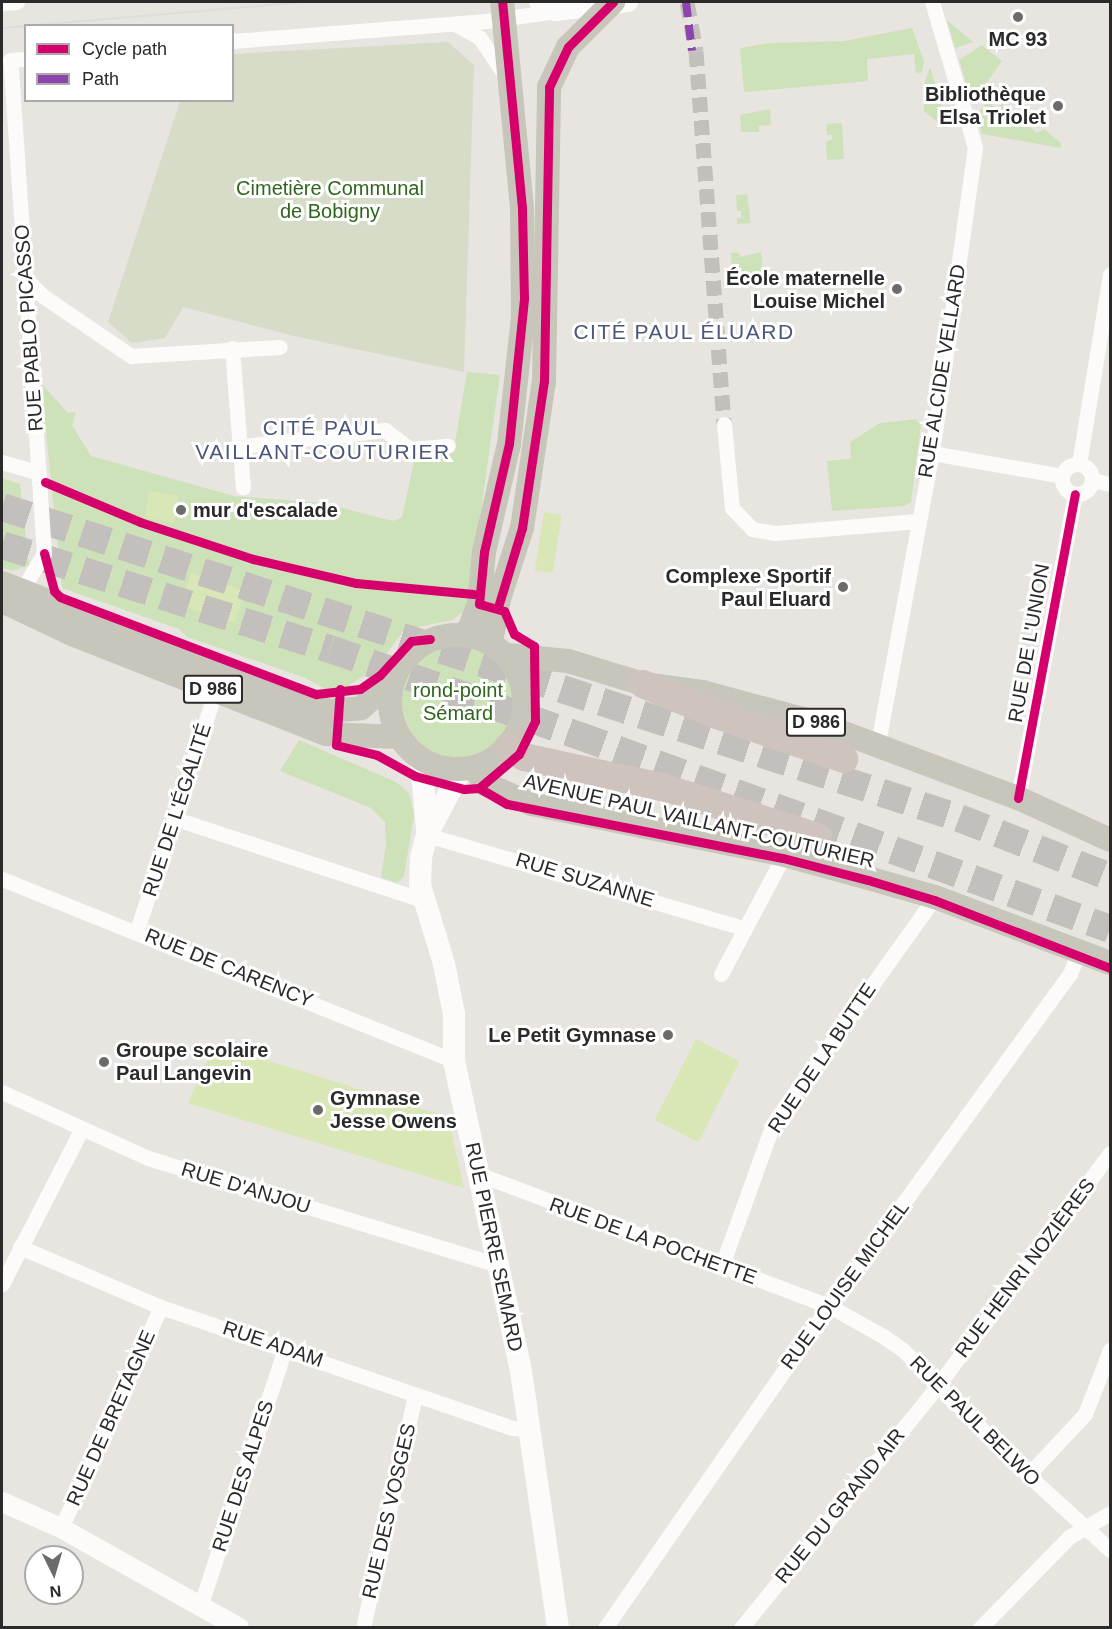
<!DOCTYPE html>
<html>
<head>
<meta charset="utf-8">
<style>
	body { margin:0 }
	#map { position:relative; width:1112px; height:1629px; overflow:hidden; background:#e8e4e0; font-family:Arial,sans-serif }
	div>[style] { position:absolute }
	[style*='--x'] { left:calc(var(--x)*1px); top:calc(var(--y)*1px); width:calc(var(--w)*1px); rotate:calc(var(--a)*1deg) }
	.green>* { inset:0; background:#cee2ba }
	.round { border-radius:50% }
	.cemetery>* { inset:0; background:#d6dcc8 }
	.pitch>* { inset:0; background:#d9e7b7; transform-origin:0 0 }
	.minor-tunnel>* { height:15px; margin-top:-7.5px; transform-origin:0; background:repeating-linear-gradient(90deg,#c2bfbc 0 15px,transparent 0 23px) }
	.motorway-tunnel>* { height:28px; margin-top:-14px; transform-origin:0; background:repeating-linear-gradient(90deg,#c2bfbc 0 28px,transparent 0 42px) }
	.minor>* { height:15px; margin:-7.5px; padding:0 7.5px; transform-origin:7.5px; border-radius:7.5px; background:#fcfbfa }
	.minor>.ring { margin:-7.5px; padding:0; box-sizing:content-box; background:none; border:15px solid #fcfbfa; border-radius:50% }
	.tertiary>* { height:20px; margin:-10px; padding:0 10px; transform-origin:10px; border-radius:10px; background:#fcfbfa }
	.secondary>* { height:22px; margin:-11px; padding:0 11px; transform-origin:11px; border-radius:11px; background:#fcfbfa }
	.primary>* { height:24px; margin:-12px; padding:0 12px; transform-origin:12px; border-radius:12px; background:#c8c5ba }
	.primary>.ring { margin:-12px; padding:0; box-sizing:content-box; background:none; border:24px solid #c8c5ba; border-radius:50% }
	.motorway>* { height:28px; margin:-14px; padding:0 14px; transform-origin:14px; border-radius:14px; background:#cfc4bd }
	.tram>* { height:1.5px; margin:-0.75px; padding:0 0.75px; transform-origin:0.75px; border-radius:0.75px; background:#deddde }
	.quiet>* { height:8px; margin-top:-4px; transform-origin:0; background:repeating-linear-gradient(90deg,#8e44ad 0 15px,transparent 0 23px) }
	.cycleway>* { height:9px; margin:-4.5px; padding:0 4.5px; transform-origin:4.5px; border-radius:4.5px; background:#d6006c }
	.dots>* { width:16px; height:16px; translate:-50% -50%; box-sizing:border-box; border:3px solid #fff; border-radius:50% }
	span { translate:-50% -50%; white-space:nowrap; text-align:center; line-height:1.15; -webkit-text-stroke:6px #fff; paint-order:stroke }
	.shield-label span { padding:2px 4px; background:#fff; border:2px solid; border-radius:4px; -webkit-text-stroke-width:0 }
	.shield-label { font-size:18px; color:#2a2a2a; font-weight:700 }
	.poi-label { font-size:20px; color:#2a2a2a; font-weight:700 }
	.right { translate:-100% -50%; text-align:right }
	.left { translate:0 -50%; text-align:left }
	.park-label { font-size:20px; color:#30661c }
	.street-label { font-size:20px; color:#2a2a2a }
	.neighbourhood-label { font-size:21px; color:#4b577a; letter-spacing:1.5px }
	.frame { position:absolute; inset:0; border:3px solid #2a2a2a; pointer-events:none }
	.legend { position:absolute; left:24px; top:24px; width:210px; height:78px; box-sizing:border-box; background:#fff; border:2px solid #aaa; margin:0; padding:8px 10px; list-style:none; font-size:18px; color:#2a2a2a }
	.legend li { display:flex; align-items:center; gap:12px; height:30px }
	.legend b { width:30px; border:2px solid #aaa }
	.north { position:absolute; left:24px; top:1545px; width:60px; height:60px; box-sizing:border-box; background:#fff; border:2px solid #aaa; border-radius:50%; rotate:175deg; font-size:16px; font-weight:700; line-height:24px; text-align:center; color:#2a2a2a }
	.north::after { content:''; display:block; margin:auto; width:21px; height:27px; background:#6c6b6a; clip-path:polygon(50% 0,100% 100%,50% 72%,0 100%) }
</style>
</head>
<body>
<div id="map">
	<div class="green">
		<i style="clip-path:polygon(947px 20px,973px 42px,955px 48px)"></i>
		<i style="clip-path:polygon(912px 28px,924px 61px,922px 72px,916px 73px,914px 54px,867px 59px,868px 81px,744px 92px,740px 48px,769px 43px,844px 41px)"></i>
		<i style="clip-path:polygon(982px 45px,1002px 61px,980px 92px,970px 96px,959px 60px)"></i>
		<i style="clip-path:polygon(930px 67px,939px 96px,946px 129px,924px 111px,924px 85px)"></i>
		<i style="clip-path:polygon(988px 101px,997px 109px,1002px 104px,1037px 133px,1044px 129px,1061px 143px,1061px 148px,982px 134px,976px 116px)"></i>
		<i style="clip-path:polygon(770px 109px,771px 125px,759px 126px,759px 132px,741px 132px,740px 115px)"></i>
		<i style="clip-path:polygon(842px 123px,844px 159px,827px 160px,826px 141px,832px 140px,832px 135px,827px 135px,826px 124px)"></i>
		<i style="clip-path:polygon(747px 194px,751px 223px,737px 224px,737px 218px,741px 218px,741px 211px,737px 211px,736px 195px)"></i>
		<i style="clip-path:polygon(761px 252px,764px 284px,754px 284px,753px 279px,733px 283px,731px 253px,739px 253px,740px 257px)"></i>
		<i style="clip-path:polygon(467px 372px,500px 375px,467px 609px,452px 620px,404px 630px,376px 668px,343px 689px,326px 689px,303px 677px,187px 637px,179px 629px,62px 588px,41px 383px,68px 413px,76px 412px,72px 425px,91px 456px,234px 496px,323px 503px,393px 521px,402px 517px,416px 453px,454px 449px)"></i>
		<i style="clip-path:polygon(916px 419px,921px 425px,911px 502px,904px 506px,832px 511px,827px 461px,851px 459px,850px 442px,880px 423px)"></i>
		<i style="clip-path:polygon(2px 478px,20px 484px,29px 565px,13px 571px,2px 568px)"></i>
		<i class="round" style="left:401px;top:645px;width:114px;height:114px"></i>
		<i style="clip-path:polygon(299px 740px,396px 782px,409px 793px,414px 815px,404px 876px,397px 883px,381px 877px,386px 844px,385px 822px,371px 808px,280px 771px)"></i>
	</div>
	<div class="cemetery">
		<i style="clip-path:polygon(448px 42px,474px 65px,464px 372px,294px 336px,183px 307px,165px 338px,132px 343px,108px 322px,180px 101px,232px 100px,233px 54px)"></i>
	</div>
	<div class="pitch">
		<i style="left:149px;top:491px;width:30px;height:27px;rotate:9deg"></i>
		<i style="left:544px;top:512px;width:18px;height:59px;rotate:9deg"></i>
		<i style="left:191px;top:573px;width:57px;height:34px;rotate:18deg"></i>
		<i style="left:696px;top:1039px;width:49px;height:91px;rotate:27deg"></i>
		<i style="clip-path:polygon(215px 1044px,448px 1117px,464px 1188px,188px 1103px)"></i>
	</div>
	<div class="minor-tunnel">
		<i style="--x:687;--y:2;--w:50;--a:79.6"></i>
		<i style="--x:696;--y:51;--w:374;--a:85.7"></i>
	</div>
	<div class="motorway-tunnel">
		<i style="--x:2;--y:507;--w:1006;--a:18"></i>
		<i style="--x:959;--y:818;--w:162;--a:21.3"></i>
		<i style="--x:2;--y:545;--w:344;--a:17.6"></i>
		<i style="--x:330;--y:649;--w:262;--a:19.2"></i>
		<i style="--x:577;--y:735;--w:567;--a:20"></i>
	</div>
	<div class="minor">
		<i style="--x:2;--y:3;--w:15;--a:-4"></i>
		<i style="--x:455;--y:24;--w:29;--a:29"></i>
		<i style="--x:480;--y:38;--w:47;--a:56.3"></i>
		<i style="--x:232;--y:41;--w:255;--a:-4.5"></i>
		<i style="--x:486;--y:21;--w:71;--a:-8.1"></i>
		<i style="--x:27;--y:280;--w:23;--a:45"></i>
		<i style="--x:43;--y:296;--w:107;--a:34.3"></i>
		<i style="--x:131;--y:356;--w:149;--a:-3.5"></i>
		<i style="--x:232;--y:348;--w:140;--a:85.5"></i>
		<i style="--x:724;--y:424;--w:84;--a:84.6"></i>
		<i style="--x:732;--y:508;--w:29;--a:46"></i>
		<i style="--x:752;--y:529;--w:23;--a:10"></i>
		<i style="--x:775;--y:533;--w:143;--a:-4.8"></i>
		<i style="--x:242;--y:446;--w:144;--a:-6.4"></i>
		<i style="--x:385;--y:430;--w:31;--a:37"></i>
		<i style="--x:410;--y:449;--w:38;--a:-5"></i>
		<i style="--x:932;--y:453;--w:132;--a:10"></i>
		<i style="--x:2;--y:462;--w:36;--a:16"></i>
		<i style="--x:1079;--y:464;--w:192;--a:-80.7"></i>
		<i class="ring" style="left:1062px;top:464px;width:15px;height:15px"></i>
		<i style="--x:1092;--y:480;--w:18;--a:13"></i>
		<i style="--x:18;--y:597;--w:51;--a:-59.4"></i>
		<i style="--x:44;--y:553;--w:494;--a:-93.9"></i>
		<i style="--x:10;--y:60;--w:16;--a:-4"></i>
		<i style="--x:878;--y:743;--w:295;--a:-79.5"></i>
		<i style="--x:932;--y:453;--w:309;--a:-82"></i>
		<i style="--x:975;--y:147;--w:151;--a:-106.5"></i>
		<i style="--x:1018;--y:798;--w:309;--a:-79.4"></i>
		<i style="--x:176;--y:819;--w:260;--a:18.2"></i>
		<i style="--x:427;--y:835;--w:329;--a:16.4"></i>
		<i style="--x:2;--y:879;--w:487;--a:21.9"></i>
		<i style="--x:137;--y:930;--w:253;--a:-71.8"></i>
		<i style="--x:721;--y:974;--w:135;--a:-62.1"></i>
		<i style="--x:2;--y:1092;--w:160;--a:24.3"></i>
		<i style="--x:148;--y:1158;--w:366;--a:17"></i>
		<i style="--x:478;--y:1174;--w:375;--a:20.6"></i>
		<i style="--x:829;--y:1306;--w:62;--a:29.1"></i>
		<i style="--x:883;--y:1336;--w:24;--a:35"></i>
		<i style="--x:903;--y:1350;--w:177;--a:45"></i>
		<i style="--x:1028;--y:1475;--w:111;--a:42.4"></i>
		<i style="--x:20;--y:1247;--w:153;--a:23.1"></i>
		<i style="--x:161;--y:1307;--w:371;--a:19"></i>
		<i style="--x:512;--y:1428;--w:18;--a:3"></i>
		<i style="--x:722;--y:1265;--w:150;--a:-70.1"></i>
		<i style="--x:773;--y:1124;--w:279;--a:-54.5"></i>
		<i style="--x:2;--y:1284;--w:173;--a:-62.8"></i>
		<i style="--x:1028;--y:1475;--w:83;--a:-46.9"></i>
		<i style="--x:1085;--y:1414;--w:69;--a:-68.7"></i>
		<i style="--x:61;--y:1528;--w:243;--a:-65.7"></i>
		<i style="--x:201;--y:1604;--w:269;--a:-71.8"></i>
		<i style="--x:363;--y:1628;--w:239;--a:-77.4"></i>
		<i style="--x:605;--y:1628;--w:403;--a:-55.2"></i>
		<i style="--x:835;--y:1297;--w:399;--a:-54"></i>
		<i style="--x:1070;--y:974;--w:25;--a:-69"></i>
		<i style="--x:741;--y:1628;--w:314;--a:-50.9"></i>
		<i style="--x:939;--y:1384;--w:287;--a:-53.5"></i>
		<i style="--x:980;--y:1628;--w:127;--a:-45.6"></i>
		<i style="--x:1069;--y:1537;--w:48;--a:-30.3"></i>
	</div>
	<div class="tertiary">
		<i style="--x:539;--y:2;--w:19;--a:28"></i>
		<i style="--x:556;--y:11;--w:73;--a:-7.1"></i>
		<i style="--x:2;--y:1502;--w:64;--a:23.8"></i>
		<i style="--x:61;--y:1528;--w:204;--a:29.3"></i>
	</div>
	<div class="secondary">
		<i style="--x:421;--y:759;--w:70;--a:85.1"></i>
		<i style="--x:461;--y:770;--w:73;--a:117.6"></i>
		<i style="--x:427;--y:835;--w:24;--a:105"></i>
		<i style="--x:421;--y:858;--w:27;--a:92"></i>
		<i style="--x:420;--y:885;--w:83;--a:73.1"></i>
		<i style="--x:444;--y:964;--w:51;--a:78.7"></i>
		<i style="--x:454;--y:1014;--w:47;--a:90"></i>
		<i style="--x:454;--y:1061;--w:317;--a:77.8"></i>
		<i style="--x:521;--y:1371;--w:260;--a:81.8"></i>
	</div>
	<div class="primary">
		<i style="--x:2;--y:583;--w:351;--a:21.4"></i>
		<i style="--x:329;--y:711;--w:32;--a:-5"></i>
		<i style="--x:361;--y:708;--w:43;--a:-41.2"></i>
		<i style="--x:2;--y:601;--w:77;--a:25.2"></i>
		<i style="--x:72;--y:634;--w:273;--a:21.5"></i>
		<i style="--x:326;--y:734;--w:73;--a:2.4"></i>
		<i style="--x:467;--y:634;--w:32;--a:-68"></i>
		<i style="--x:479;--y:604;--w:52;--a:-84.5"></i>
		<i style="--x:484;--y:552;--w:111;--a:-77"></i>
		<i style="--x:509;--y:444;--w:128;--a:-83.7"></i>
		<i style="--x:523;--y:317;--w:109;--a:-90.5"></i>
		<i style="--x:522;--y:208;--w:207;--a:-95.5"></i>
		<i class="ring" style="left:390px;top:635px;width:110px;height:110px"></i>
		<i style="--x:491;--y:642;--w:44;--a:-79.5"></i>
		<i style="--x:499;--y:599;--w:75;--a:-72.1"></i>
		<i style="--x:522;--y:528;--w:149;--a:-81.5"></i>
		<i style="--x:544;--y:381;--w:294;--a:-89"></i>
		<i style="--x:549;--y:87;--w:44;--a:-64.6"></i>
		<i style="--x:568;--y:47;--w:64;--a:-45"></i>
		<i style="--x:507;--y:655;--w:61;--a:5.6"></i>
		<i style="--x:568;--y:661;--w:78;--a:17"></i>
		<i style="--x:643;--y:684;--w:61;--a:7.6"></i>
		<i style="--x:703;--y:692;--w:118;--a:15.2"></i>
		<i style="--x:817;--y:723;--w:215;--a:20.5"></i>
		<i style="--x:1018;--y:798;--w:101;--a:24.5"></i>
		<i style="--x:474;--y:767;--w:20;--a:57"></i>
		<i style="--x:485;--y:784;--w:51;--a:23.1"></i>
		<i style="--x:532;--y:804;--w:257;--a:11.4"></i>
		<i style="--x:784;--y:855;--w:73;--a:15.2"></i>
		<i style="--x:854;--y:874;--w:84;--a:15.9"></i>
		<i style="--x:935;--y:897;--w:187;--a:20.7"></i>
	</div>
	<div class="motorway">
		<i style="--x:643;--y:684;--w:77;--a:22.9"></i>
		<i style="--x:714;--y:714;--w:138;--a:19.1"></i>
		<i style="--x:508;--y:747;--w:19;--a:32"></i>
		<i style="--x:524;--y:757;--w:141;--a:12.3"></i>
		<i style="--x:662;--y:787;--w:164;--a:17.8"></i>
	</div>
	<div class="tram">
		<i style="--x:472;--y:2;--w:32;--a:0"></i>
		<i style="--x:2;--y:28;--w:304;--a:-4.9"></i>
	</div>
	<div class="quiet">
		<i style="--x:686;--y:2;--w:49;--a:83"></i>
	</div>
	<div class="cycleway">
		<i style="--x:45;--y:482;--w:103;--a:22.8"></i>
		<i style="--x:140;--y:522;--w:119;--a:18.1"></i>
		<i style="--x:253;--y:559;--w:106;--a:13.1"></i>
		<i style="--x:356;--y:583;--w:118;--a:5.4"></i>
		<i style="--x:44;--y:553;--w:39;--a:75"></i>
		<i style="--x:54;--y:591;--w:8;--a:45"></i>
		<i style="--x:60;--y:597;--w:274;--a:20.8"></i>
		<i style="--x:316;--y:694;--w:44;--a:-6.5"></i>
		<i style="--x:360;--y:689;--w:24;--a:-35"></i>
		<i style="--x:380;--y:675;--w:46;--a:-47.6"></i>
		<i style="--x:411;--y:641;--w:19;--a:-6"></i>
		<i style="--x:498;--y:607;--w:83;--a:-73.1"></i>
		<i style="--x:522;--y:528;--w:149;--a:-81.5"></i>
		<i style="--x:544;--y:381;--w:294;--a:-89"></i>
		<i style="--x:549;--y:87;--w:44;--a:-64.6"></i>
		<i style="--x:568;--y:47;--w:64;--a:-45"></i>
		<i style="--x:340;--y:689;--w:56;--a:94.1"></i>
		<i style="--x:336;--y:745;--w:42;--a:13.7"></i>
		<i style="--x:377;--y:755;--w:43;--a:28.9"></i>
		<i style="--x:415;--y:776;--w:51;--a:14.9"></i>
		<i style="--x:464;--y:789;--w:15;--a:-4"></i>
		<i style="--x:479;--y:788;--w:52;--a:-40.4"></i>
		<i style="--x:519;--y:754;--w:37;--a:-64"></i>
		<i style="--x:535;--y:721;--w:75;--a:-90.8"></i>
		<i style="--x:534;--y:646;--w:23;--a:-149"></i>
		<i style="--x:514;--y:634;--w:25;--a:-113"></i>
		<i style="--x:504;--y:611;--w:26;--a:-164"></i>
		<i style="--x:479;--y:604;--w:52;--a:-84.5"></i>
		<i style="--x:484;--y:552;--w:111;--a:-77"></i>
		<i style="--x:509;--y:444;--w:147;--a:-84.1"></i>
		<i style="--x:524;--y:298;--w:90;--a:-91.3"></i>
		<i style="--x:522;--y:208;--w:207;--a:-95.5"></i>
		<i style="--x:479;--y:788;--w:32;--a:30"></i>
		<i style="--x:507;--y:804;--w:281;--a:11.1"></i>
		<i style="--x:783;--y:858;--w:88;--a:14.5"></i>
		<i style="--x:868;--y:880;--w:69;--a:16.9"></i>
		<i style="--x:934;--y:900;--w:189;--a:21.1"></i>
		<i style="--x:1018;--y:798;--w:309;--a:-79.4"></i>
	</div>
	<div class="dots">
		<i style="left:1018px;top:17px;background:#6c6b6a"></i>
		<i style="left:1058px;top:106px;background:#6c6b6a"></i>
		<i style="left:897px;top:289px;background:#6c6b6a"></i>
		<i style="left:181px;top:510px;background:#6c6b6a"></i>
		<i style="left:843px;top:587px;background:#6c6b6a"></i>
		<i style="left:668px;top:1035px;background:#6c6b6a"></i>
		<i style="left:104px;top:1062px;background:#6c6b6a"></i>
		<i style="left:318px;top:1110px;background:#6c6b6a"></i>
	</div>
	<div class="shield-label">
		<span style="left:213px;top:689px">D 986</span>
		<span style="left:816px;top:722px">D 986</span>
	</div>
	<div class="poi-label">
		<span style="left:1018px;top:39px">MC 93</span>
		<span class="right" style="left:1046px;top:106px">Bibliothèque<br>Elsa Triolet</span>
		<span class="right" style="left:885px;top:290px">École maternelle<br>Louise Michel</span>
		<span class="left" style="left:193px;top:510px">mur d'escalade</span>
		<span class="right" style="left:831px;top:588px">Complexe Sportif<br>Paul Eluard</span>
		<span class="right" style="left:656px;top:1035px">Le Petit Gymnase</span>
		<span class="left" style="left:116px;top:1062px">Groupe scolaire<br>Paul Langevin</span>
		<span class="left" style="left:330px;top:1110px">Gymnase<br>Jesse Owens</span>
	</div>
	<div class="park-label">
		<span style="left:330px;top:200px">Cimetière Communal<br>de Bobigny</span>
		<span style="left:458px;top:702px">rond-point<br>Sémard</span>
	</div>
	<div class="street-label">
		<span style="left:29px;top:328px;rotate:-94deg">RUE PABLO PICASSO</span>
		<span style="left:942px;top:371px;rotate:-81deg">RUE ALCIDE VELLARD</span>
		<span style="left:1029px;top:643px;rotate:-80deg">RUE DE L'UNION</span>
		<span style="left:177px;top:810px;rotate:-72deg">RUE DE L'ÉGALITÉ</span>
		<span style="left:699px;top:821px;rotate:13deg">AVENUE PAUL VAILLANT-COUTURIER</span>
		<span style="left:585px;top:880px;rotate:17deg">RUE SUZANNE</span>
		<span style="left:229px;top:968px;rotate:22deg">RUE DE CARENCY</span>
		<span style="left:822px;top:1058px;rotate:-56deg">RUE DE LA BUTTE</span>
		<span style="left:246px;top:1188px;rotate:17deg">RUE D'ANJOU</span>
		<span style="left:653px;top:1241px;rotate:20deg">RUE DE LA POCHETTE</span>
		<span style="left:494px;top:1247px;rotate:78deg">RUE PIERRE SEMARD</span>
		<span style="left:1025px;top:1268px;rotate:-53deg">RUE HENRI NOZIÈRES</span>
		<span style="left:845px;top:1285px;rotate:-54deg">RUE LOUISE MICHEL</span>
		<span style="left:273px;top:1344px;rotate:19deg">RUE ADAM</span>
		<span style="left:111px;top:1418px;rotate:-66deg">RUE DE BRETAGNE</span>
		<span style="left:975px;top:1421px;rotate:45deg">RUE PAUL BELWO</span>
		<span style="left:243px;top:1476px;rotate:-72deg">RUE DES ALPES</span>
		<span style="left:840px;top:1506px;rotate:-51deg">RUE DU GRAND AIR</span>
		<span style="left:389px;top:1511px;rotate:-77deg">RUE DES VOSGES</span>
	</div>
	<div class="neighbourhood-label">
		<span style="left:684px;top:332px">CITÉ PAUL ÉLUARD</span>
		<span style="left:323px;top:440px">CITÉ PAUL<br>VAILLANT-COUTURIER</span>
	</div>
	<div class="frame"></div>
	<ul class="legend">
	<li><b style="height:8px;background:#d6006c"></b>Cycle path</li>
	<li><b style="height:8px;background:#8e44ad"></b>Path</li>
	</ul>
	<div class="north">N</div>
</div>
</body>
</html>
